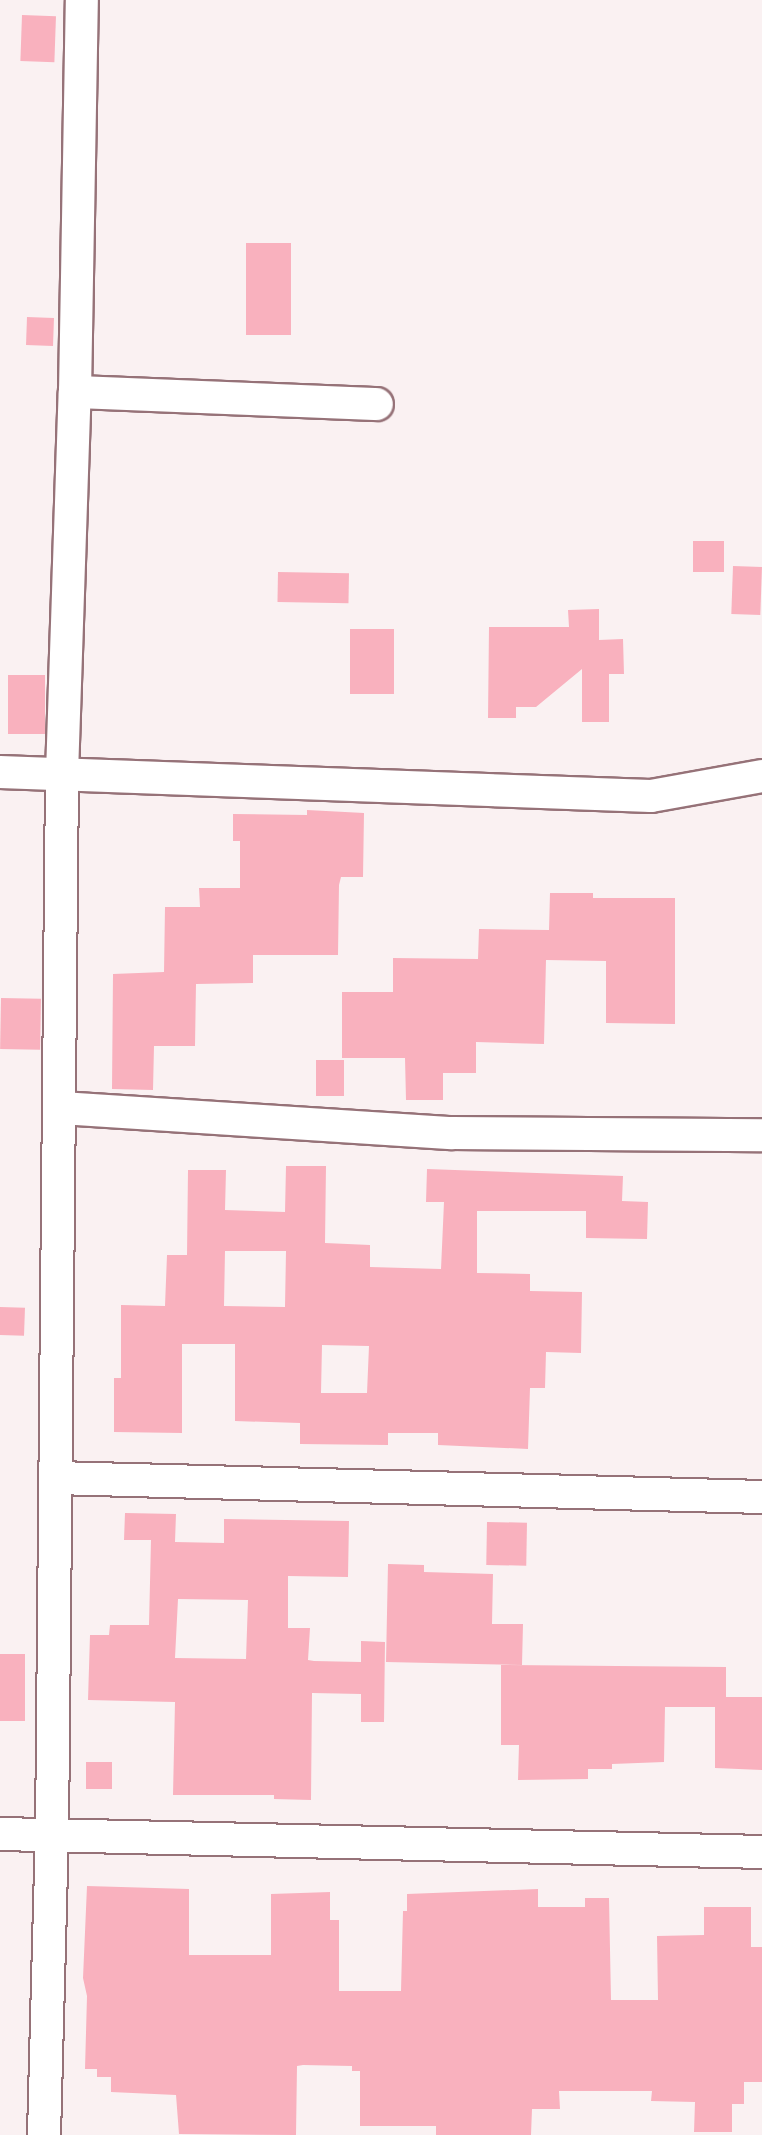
<!DOCTYPE html>
<html>
<head>
<meta charset="utf-8">
<style>
	body { margin:0 }
	#map { position:relative; width:762px; height:2135px; overflow:hidden; background:#faf1f2; font-family:"Roboto Condensed",sans-serif }
	div>[style] { position:absolute }
	[style*='--x'] { left:calc(var(--x)*1px); top:calc(var(--y)*1px); width:calc(var(--w)*1px); rotate:calc(var(--a)*1deg) }
	.building>* { inset:0; background:#f9b1be; transform-origin:0 0 }
	.roads { filter:drop-shadow(2px 0 #967278) drop-shadow(-2px 0 #967278) drop-shadow(0 2px #967278) drop-shadow(0 -2px #967278) }
	.minor>* { height:32px; margin:-16px; padding:0 16px; transform-origin:16px; border-radius:16px; background:#fff }
	span { translate:-50% -50%; white-space:nowrap; text-align:center; line-height:1.15; -webkit-text-stroke:4.5px #fff; paint-order:stroke }
</style>
</head>
<body>
<div id="map">
	<div class="building">
		<i style="left:22px;top:15px;width:34px;height:46px;rotate:2deg"></i>
		<i style="left:246px;top:243px;width:45px;height:92px"></i>
		<i style="left:27px;top:317px;width:27px;height:28px;rotate:2deg"></i>
		<i style="left:693px;top:541px;width:31px;height:31px"></i>
		<i style="left:733px;top:566px;width:29px;height:48px;rotate:2deg"></i>
		<i style="left:278px;top:572px;width:71px;height:30px;rotate:1deg"></i>
		<i style="clip-path:polygon(599px 609px,599px 640px,623px 639px,624px 674px,609px 674px,609px 722px,582px 722px,582px 669px,536px 707px,516px 707px,516px 718px,488px 718px,489px 627px,569px 627px,568px 610px)"></i>
		<i style="left:350px;top:629px;width:44px;height:65px"></i>
		<i style="left:45px;top:675px;width:59px;height:37px;rotate:90deg"></i>
		<i style="clip-path:polygon(307px 810px,364px 813px,363px 877px,341px 877px,339px 885px,338px 955px,253px 955px,253px 983px,196px 984px,195px 1046px,154px 1046px,153px 1090px,112px 1089px,113px 974px,164px 972px,165px 907px,200px 907px,199px 888px,240px 888px,240px 841px,233px 841px,233px 814px,307px 815px)"></i>
		<i style="clip-path:polygon(550px 893px,593px 893px,593px 898px,675px 898px,675px 1024px,606px 1023px,606px 961px,546px 960px,544px 1044px,476px 1042px,476px 1073px,443px 1073px,443px 1100px,406px 1100px,405px 1058px,342px 1058px,342px 992px,393px 992px,393px 958px,478px 959px,479px 929px,549px 930px)"></i>
		<i style="left:1px;top:998px;width:40px;height:51px;rotate:1deg"></i>
		<i style="left:344px;top:1060px;width:36px;height:28px;rotate:90deg"></i>
		<i style="clip-path:polygon(evenodd,286px 1166px,326px 1166px,325px 1243px,370px 1245px,370px 1267px,441px 1269px,444px 1202px,426px 1202px,427px 1169px,623px 1176px,622px 1201px,648px 1202px,647px 1239px,586px 1238px,586px 1211px,477px 1211px,477px 1273px,530px 1274px,530px 1291px,582px 1292px,581px 1353px,546px 1352px,545px 1388px,530px 1388px,528px 1449px,438px 1445px,438px 1433px,388px 1433px,388px 1445px,300px 1444px,300px 1423px,235px 1421px,235px 1344px,182px 1344px,182px 1433px,114px 1432px,114px 1378px,121px 1378px,121px 1305px,165px 1306px,167px 1255px,187px 1255px,188px 1170px,226px 1170px,225px 1210px,285px 1212px,286px 1166px,225px 1251px,286px 1251px,285px 1307px,224px 1306px,225px 1251px,286px 1166px,322px 1345px,369px 1346px,367px 1393px,321px 1393px,322px 1345px)"></i>
		<i style="left:0;top:1307px;width:25px;height:28px;rotate:2deg"></i>
		<i style="clip-path:polygon(evenodd,125px 1513px,176px 1514px,175px 1542px,224px 1543px,224px 1519px,349px 1521px,348px 1577px,288px 1576px,288px 1628px,310px 1628px,308px 1660px,314px 1661px,361px 1662px,361px 1641px,385px 1642px,384px 1722px,361px 1722px,361px 1694px,312px 1693px,311px 1800px,274px 1799px,274px 1795px,173px 1795px,175px 1702px,88px 1700px,90px 1635px,109px 1635px,110px 1625px,149px 1625px,151px 1540px,124px 1540px,125px 1513px,178px 1599px,248px 1600px,246px 1659px,175px 1658px,178px 1599px)"></i>
		<i style="left:487px;top:1522px;width:40px;height:43px;rotate:1deg"></i>
		<i style="clip-path:polygon(388px 1564px,424px 1565px,424px 1572px,493px 1574px,492px 1624px,523px 1624px,522px 1665px,386px 1662px)"></i>
		<i style="left:0;top:1654px;width:25px;height:67px"></i>
		<i style="clip-path:polygon(501px 1665px,726px 1667px,726px 1697px,762px 1697px,762px 1770px,715px 1768px,715px 1707px,665px 1707px,664px 1762px,612px 1764px,612px 1769px,588px 1769px,588px 1779px,518px 1780px,519px 1745px,501px 1745px)"></i>
		<i style="left:86px;top:1762px;width:26px;height:27px"></i>
		<i style="clip-path:polygon(87px 1886px,189px 1889px,189px 1955px,271px 1955px,271px 1894px,330px 1892px,330px 1920px,339px 1920px,339px 1991px,401px 1991px,403px 1911px,407px 1911px,407px 1894px,538px 1889px,538px 1907px,585px 1907px,585px 1898px,609px 1898px,611px 2000px,658px 2000px,657px 1936px,704px 1935px,704px 1907px,751px 1907px,751px 1947px,762px 1947px,762px 2082px,744px 2082px,744px 2104px,732px 2104px,732px 2132px,694px 2132px,695px 2102px,651px 2101px,652px 2091px,559px 2091px,560px 2109px,532px 2109px,531px 2135px,436px 2135px,436px 2126px,360px 2126px,360px 2071px,352px 2071px,352px 2066px,303px 2065px,297px 2066px,296px 2135px,179px 2134px,176px 2095px,111px 2092px,111px 2077px,97px 2077px,97px 2069px,85px 2069px,87px 1996px,83px 1978px)"></i>
	</div>
	<div class="roads">
		<div class="minor">
			<i style="--x:75;--y:392;--w:302;--a:2.3"></i>
			<i style="--x:0;--y:772;--w:651;--a:2.11"></i>
			<i style="--x:651;--y:796;--w:113;--a:-10.2"></i>
			<i style="--x:61;--y:1108;--w:392;--a:3.7"></i>
			<i style="--x:452;--y:1133;--w:310;--a:0.4"></i>
			<i style="--x:56;--y:1478;--w:706;--a:1.54"></i>
			<i style="--x:0;--y:1834;--w:762;--a:1.35"></i>
			<i style="--x:44;--y:2135;--w:300;--a:-88.5"></i>
			<i style="--x:52;--y:1835;--w:1061;--a:-89.46"></i>
			<i style="--x:62;--y:774;--w:382;--a:-88.1"></i>
			<i style="--x:75;--y:392;--w:392;--a:-89"></i>
		</div>
	</div>
</div>
</body>
</html>
